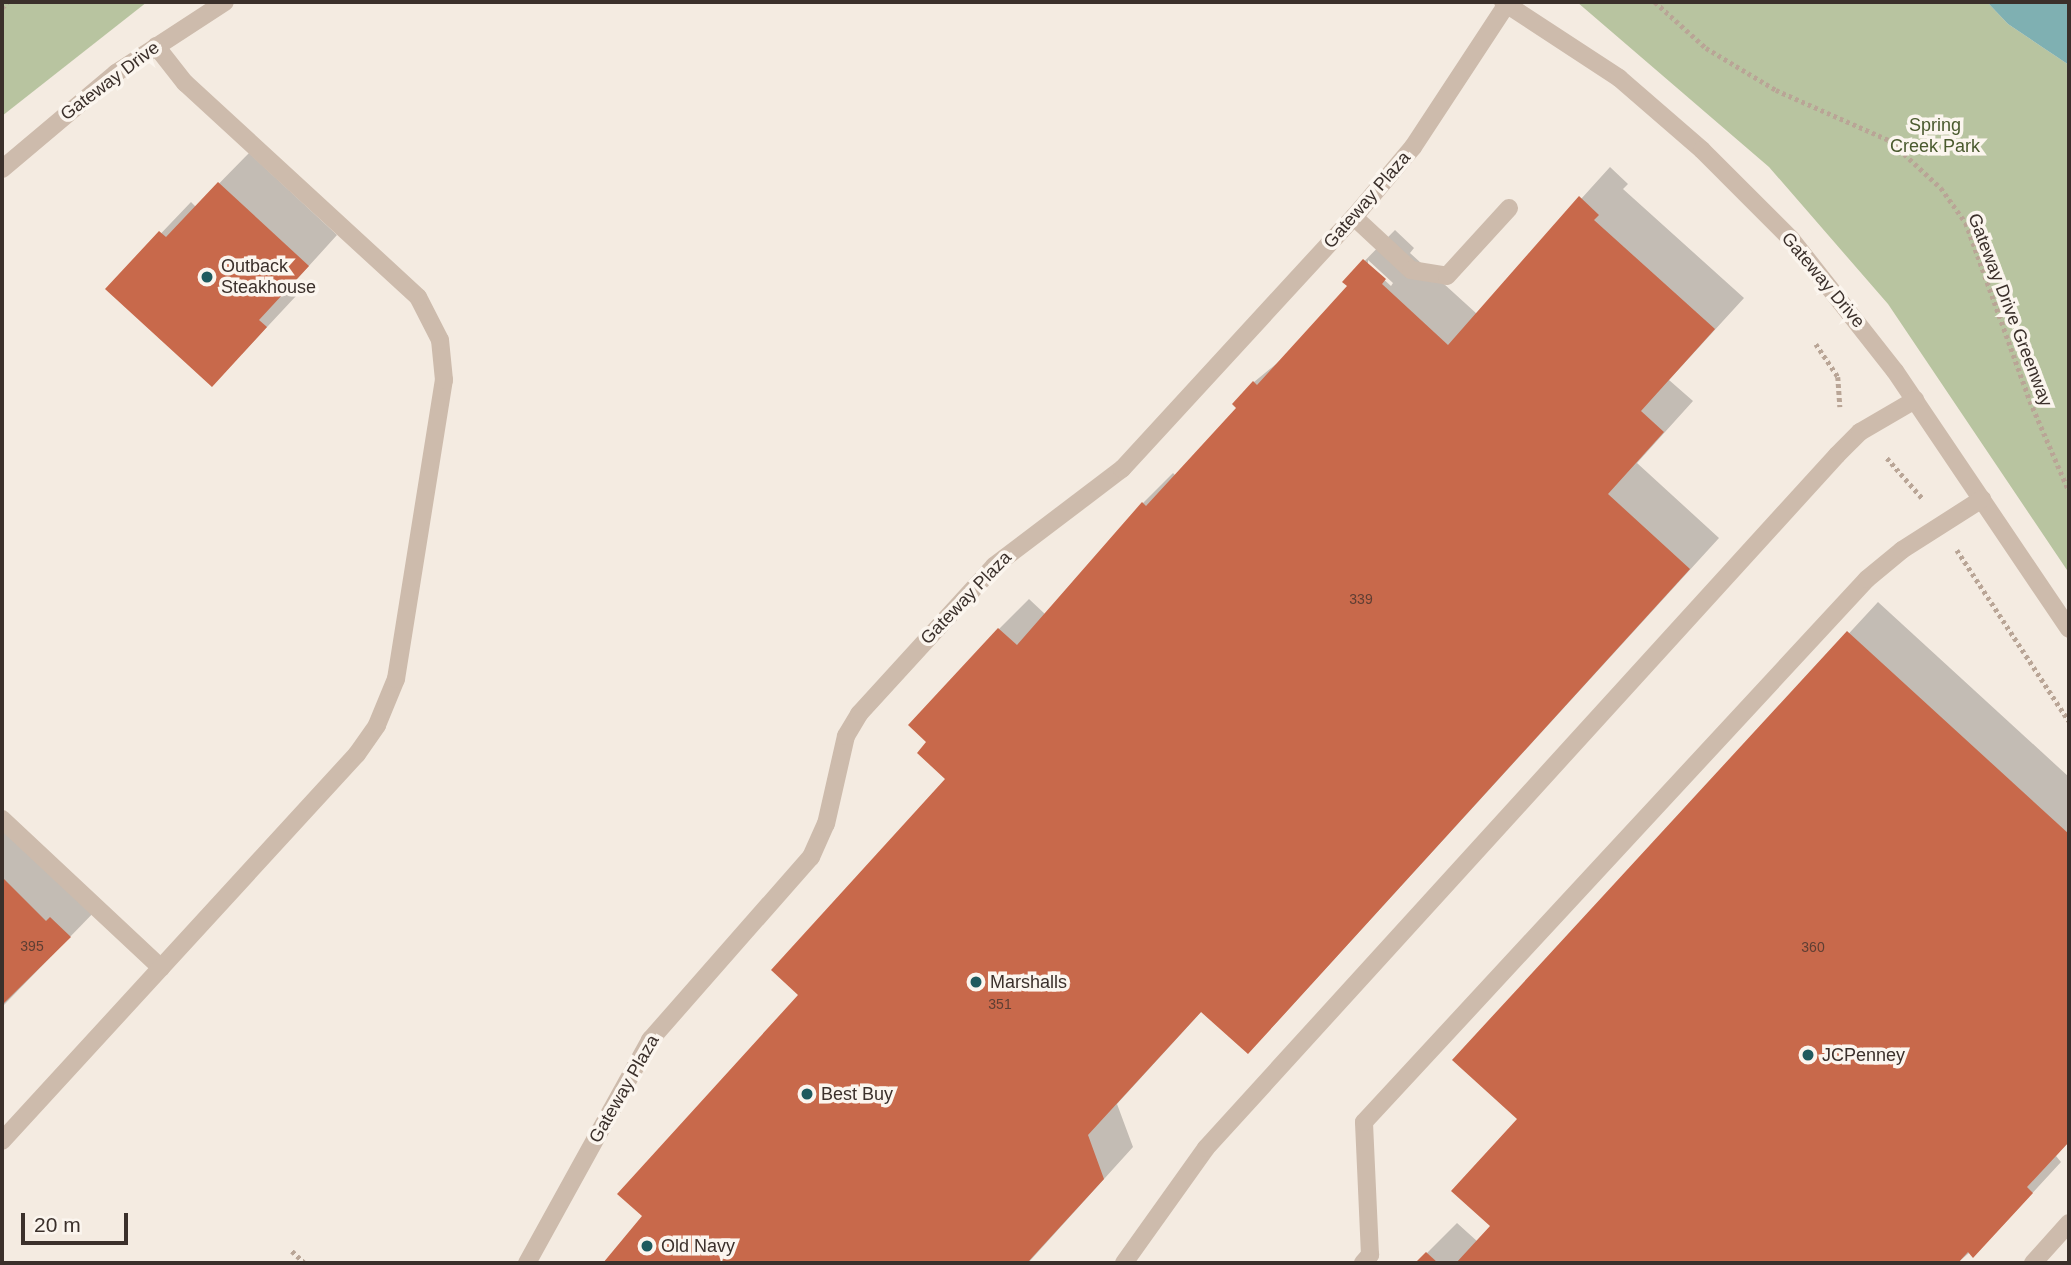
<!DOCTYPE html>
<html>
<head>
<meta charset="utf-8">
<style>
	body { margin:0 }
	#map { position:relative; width:2071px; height:1265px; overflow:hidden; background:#f4ebe1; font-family:Helvetica,sans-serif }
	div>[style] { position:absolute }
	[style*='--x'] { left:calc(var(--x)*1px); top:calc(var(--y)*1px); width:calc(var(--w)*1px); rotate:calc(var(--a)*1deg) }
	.green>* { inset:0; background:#b8c4a0 }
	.water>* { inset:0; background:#7fb0b2 }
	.shadow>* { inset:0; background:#0003 }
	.building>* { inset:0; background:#c8694b }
	.path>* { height:4.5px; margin-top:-2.25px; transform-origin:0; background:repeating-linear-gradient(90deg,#b9a596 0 3.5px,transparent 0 7px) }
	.minor>* { height:18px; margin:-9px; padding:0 9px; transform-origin:9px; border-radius:9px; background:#cdbbac }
	.dots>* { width:19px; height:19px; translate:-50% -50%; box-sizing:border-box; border:4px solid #fbf5ee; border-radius:50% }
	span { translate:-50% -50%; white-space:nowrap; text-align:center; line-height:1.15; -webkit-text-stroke:7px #fbf5ee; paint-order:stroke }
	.number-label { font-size:14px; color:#5e3e33 }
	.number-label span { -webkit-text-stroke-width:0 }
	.street-label { font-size:18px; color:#3b302b }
	.park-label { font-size:18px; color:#4a5a2e }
	.poi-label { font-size:18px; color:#3b302b }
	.left { translate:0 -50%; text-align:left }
	.frame { position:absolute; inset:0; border:4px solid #3b302b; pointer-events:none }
	.scale { position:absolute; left:21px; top:1213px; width:107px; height:32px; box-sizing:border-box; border:4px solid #3b302b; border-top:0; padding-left:9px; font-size:21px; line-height:24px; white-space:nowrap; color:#3b302b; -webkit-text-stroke:5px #fbf5ee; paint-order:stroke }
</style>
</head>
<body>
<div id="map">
	<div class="green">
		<i style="clip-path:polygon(2px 2px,147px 2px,2px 116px)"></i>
		<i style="clip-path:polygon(1577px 2px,1987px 2px,2008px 24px,2069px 65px,2069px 573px,1888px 304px,1769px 167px)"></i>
	</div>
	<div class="water">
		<i style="clip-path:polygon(1987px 2px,2069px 2px,2069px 65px,2008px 24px)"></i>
	</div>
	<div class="shadow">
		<i style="clip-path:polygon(249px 153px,337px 235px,288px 289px,296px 296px,242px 354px,108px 289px,191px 202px,196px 207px)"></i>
		<i style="clip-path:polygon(evenodd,1610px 167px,1628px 184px,1623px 189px,1744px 298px,1669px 380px,1693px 401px,1637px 463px,1719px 538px,1277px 1022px,1248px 1052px,1202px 1011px,1117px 1104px,1133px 1147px,1028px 1263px,605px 1263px,636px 1229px,948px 779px,929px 742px,999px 629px,1029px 599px,1046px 615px,1143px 503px,1173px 473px,1176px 476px,1238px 408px,1254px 382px,1287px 355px,1349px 286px,1344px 282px,1395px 230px,1414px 248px,1410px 253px,1477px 314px,1610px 167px,1368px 260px,1393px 283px,1391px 286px,1368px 265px,1368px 260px)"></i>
		<i style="clip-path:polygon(1878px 602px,2069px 777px,2069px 1141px,2056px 1156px,2061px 1162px,2003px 1225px,1957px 1263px,1417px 1263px,1457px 1223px,1478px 1242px,1492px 1226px,1519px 1119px,1454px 1060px)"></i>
		<i style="clip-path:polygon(2px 818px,100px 906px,2px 1007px)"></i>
	</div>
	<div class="building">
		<i style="clip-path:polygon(218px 182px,309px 266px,259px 320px,267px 327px,212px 387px,105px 289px,159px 231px,166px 237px)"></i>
		<i style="clip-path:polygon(1579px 196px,1599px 215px,1594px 220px,1715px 329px,1641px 411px,1664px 432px,1608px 494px,1690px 569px,1248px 1054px,1201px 1012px,1088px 1135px,1104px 1179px,1027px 1263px,603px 1263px,642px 1216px,617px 1194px,798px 995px,771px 970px,945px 779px,917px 753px,926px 742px,908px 725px,998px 628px,1017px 645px,1142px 502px,1146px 506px,1236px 408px,1232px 404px,1253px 381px,1257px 385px,1347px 286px,1342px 282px,1363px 259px,1386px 279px,1382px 284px,1448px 345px)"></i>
		<i style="clip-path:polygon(1847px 631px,2069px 834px,2069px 1142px,2027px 1187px,2033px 1193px,1973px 1258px,1968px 1252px,1958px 1263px,1456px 1263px,1490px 1226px,1451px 1191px,1517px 1119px,1452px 1060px)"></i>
		<i style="clip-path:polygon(2px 877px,46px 921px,50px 917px,71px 937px,2px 1005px)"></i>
		<i style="clip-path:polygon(1426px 1252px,1438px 1263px,1415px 1263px)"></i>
	</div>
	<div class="path">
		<i style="--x:1655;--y:2;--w:69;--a:42"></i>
		<i style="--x:1706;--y:48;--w:82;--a:31"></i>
		<i style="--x:1776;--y:90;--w:124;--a:23.9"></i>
		<i style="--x:1889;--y:140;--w:71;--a:42.7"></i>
		<i style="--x:1941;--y:188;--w:43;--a:54.5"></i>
		<i style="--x:1966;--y:223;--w:189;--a:70.2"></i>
		<i style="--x:2030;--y:401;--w:98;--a:66.6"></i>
		<i style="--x:2;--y:8;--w:8;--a:-50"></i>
		<i style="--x:1816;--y:344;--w:40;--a:56"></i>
		<i style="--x:1838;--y:377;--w:30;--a:86"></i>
		<i style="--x:1887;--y:458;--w:55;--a:48.7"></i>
		<i style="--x:1957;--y:550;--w:204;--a:56.8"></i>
		<i style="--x:292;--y:1251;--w:18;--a:43"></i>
	</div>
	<div class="minor">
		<i style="--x:1503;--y:2;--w:139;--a:33.2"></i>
		<i style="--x:1619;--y:78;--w:110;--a:40.9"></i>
		<i style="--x:1702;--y:150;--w:126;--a:45"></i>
		<i style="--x:1791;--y:239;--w:168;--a:51.8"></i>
		<i style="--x:1895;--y:371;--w:311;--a:56"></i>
		<i style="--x:2;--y:169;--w:149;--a:-40.1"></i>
		<i style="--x:116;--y:73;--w:130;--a:-33.1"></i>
		<i style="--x:1354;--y:217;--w:78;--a:42.9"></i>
		<i style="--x:1411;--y:270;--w:36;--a:9"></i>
		<i style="--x:1447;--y:276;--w:92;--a:-47.6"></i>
		<i style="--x:2;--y:819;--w:218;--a:43.1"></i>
		<i style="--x:2;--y:1141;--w:525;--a:-47.47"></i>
		<i style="--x:357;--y:754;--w:35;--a:-55"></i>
		<i style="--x:377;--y:725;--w:50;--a:-67.6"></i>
		<i style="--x:396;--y:679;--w:303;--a:-80.9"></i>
		<i style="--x:444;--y:380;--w:40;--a:-95.7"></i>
		<i style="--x:440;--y:340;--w:48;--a:-117.1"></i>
		<i style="--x:418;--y:297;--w:316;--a:-137.4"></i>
		<i style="--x:185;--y:83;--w:47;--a:-128.1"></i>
		<i style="--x:527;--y:1263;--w:255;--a:-61.1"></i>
		<i style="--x:650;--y:1040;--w:244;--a:-48.7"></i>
		<i style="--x:811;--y:857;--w:36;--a:-66"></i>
		<i style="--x:826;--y:824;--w:90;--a:-77.2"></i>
		<i style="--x:846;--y:736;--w:26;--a:-59"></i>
		<i style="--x:859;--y:714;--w:200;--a:-47.6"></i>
		<i style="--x:994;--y:566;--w:161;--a:-37.2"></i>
		<i style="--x:1122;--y:469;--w:343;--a:-47.4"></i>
		<i style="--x:1354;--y:217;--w:92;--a:-49.9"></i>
		<i style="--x:1413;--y:147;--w:171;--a:-56.7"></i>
		<i style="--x:1124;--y:1263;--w:141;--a:-54.5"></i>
		<i style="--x:1206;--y:1148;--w:937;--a:-47.68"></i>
		<i style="--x:1837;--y:455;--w:33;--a:-45"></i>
		<i style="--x:1860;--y:432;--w:64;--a:-30.2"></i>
		<i style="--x:1363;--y:1263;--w:11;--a:-49"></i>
		<i style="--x:1370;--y:1255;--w:133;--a:-92.6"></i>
		<i style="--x:1364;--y:1122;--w:740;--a:-47.19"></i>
		<i style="--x:1867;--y:579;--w:45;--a:-39.6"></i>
		<i style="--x:1902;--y:550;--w:95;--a:-32.5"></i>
		<i style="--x:2033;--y:1263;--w:54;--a:-48"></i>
	</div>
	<div class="dots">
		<i style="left:207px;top:277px;background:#1f5a5e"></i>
		<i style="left:976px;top:982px;background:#1f5a5e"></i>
		<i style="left:1808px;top:1055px;background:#1f5a5e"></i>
		<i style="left:807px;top:1094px;background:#1f5a5e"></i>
		<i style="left:647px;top:1246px;background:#1f5a5e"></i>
	</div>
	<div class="number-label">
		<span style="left:1361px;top:599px">339</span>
		<span style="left:32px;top:946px">395</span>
		<span style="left:1813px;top:947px">360</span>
		<span style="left:1000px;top:1004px">351</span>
	</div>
	<div class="street-label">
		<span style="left:110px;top:81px;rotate:-37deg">Gateway Drive</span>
		<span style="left:1367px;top:200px;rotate:-49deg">Gateway Plaza</span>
		<span style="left:1823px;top:280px;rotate:50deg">Gateway Drive</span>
		<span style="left:2010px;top:310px;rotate:69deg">Gateway Drive Greenway</span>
		<span style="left:966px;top:598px;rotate:-46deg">Gateway Plaza</span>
		<span style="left:624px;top:1089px;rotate:-60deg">Gateway Plaza</span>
	</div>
	<div class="park-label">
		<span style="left:1935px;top:136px">Spring<br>Creek Park</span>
	</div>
	<div class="poi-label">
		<span class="left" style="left:221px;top:277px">Outback<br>Steakhouse</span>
		<span class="left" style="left:990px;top:982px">Marshalls</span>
		<span class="left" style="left:1822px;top:1055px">JCPenney</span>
		<span class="left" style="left:821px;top:1094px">Best Buy</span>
		<span class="left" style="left:661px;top:1246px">Old Navy</span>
	</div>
	<div class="frame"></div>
	<div class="scale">20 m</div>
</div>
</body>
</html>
